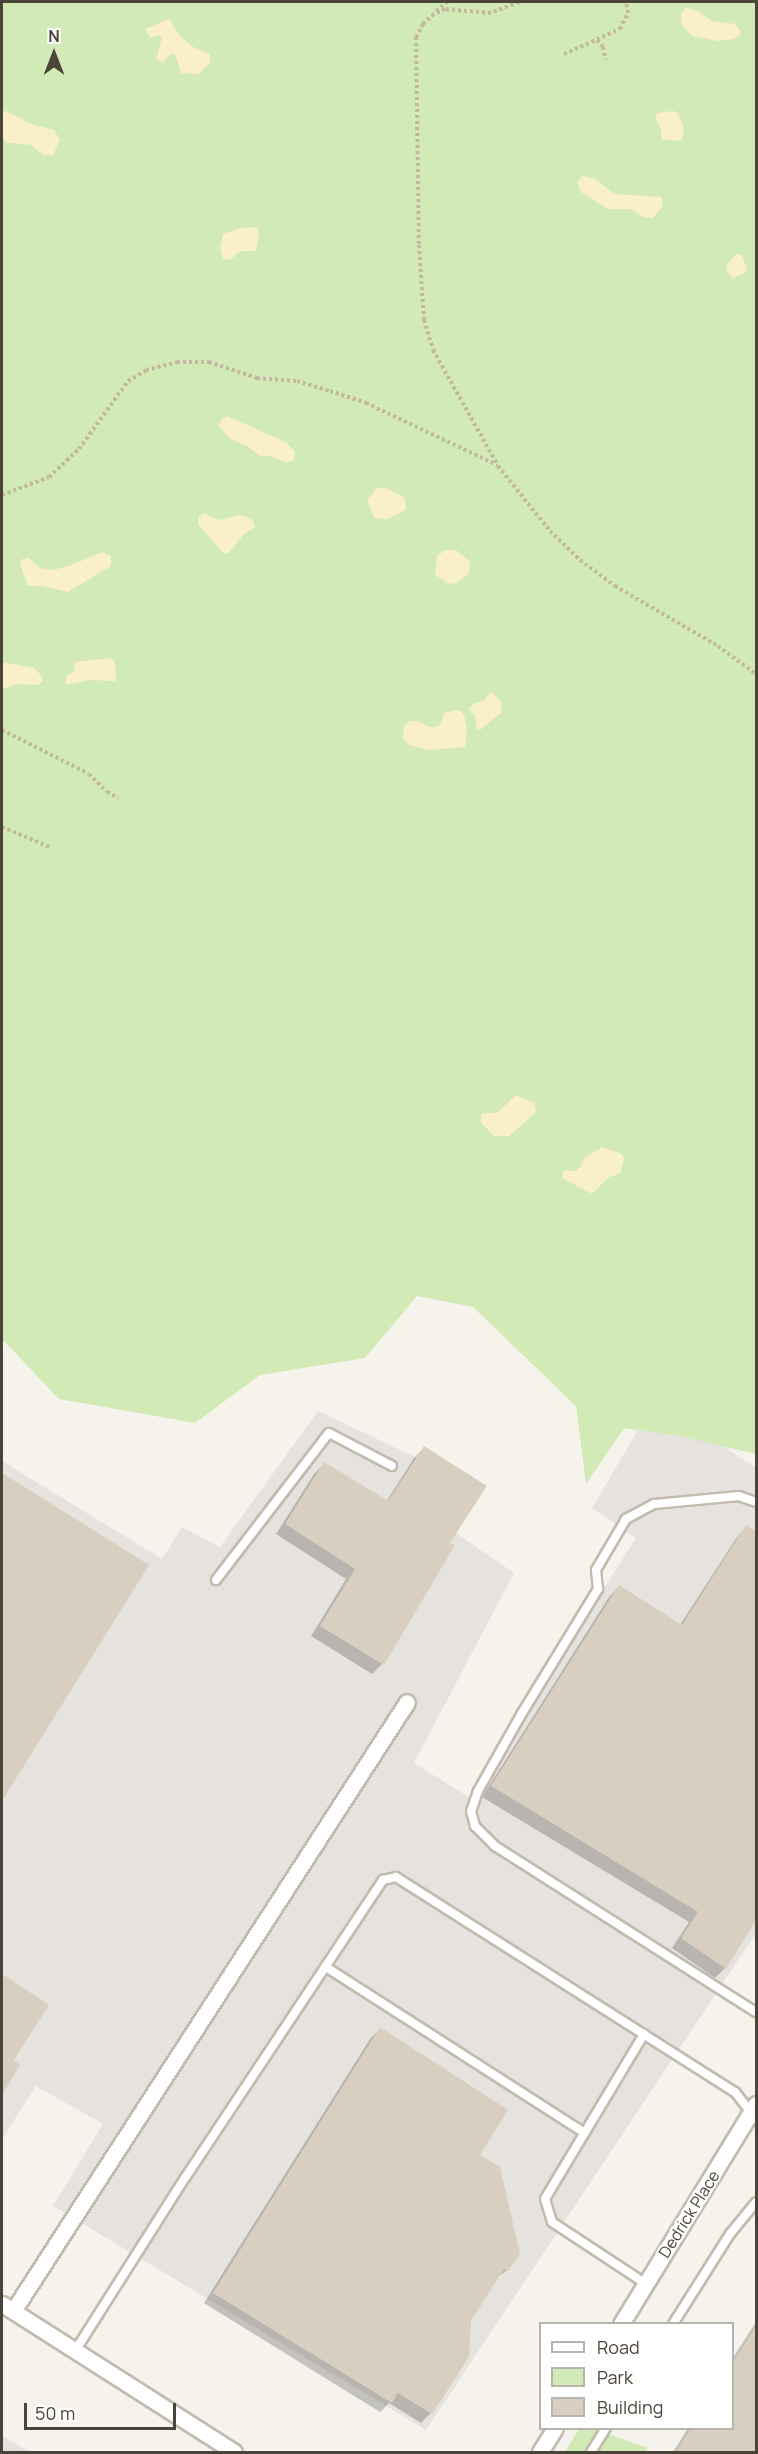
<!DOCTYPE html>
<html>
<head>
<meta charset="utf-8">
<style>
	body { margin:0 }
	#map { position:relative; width:758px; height:2454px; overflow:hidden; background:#f6f3ec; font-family:Manrope,sans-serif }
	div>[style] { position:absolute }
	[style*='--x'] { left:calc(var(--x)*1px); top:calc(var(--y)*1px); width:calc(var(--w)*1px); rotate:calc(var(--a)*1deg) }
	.industrial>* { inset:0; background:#e6e2dd }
	.green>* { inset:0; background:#d2eab5 }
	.sand>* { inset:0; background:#f9efc9 }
	.shadow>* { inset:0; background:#0003 }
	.building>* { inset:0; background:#d8cfc1 }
	.path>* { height:4px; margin-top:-2px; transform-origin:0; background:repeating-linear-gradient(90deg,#c4b79f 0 3px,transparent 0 6px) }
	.roads { filter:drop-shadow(2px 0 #c2bbae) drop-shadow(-2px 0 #c2bbae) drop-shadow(0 2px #c2bbae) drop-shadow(0 -2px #c2bbae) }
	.lane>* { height:8px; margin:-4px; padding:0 4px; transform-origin:4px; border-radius:4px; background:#fff }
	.street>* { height:15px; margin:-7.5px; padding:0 7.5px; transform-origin:7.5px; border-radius:7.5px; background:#fff }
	span { translate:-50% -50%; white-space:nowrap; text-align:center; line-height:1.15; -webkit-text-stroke:4.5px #fff; paint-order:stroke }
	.street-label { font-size:16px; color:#4b4439 }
	.frame { position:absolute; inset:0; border:3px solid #4b4439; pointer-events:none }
	.legend { position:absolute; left:539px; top:2322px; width:195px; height:108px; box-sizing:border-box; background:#fff; border:2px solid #b7b4b0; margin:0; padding:8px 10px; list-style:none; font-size:18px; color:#4b4439 }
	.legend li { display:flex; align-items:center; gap:12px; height:30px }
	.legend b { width:30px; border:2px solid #b7b4b0 }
	.north { position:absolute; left:24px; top:24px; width:60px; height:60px; -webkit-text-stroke:4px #fff; paint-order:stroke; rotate:0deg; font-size:16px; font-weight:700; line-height:24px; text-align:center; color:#4b4439 }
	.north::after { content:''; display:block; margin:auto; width:21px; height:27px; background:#4b4439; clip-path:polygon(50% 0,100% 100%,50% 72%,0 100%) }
	.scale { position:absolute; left:24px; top:2403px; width:152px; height:27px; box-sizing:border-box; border:3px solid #4b4439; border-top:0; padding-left:8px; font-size:18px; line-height:21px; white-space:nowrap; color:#4b4439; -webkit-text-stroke:4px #fff; paint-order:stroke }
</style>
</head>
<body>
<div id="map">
	<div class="industrial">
		<i style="clip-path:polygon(655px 1401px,756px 1468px,756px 1933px,426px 2430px,53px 2206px,103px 2124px,36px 2086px,2px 2139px,2px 1461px,162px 1559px,182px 1527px,220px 1547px,318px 1411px,417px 1458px,398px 1493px,514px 1573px,414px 1763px,470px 1798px,636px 1538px,592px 1508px)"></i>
		<i style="clip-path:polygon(2px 2435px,29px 2452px,2px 2452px)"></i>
	</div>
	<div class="green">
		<i style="clip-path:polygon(2px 2px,756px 2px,756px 1454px,675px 1435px,624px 1428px,586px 1484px,576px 1406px,473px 1307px,417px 1296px,365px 1358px,260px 1375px,195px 1423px,59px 1399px,2px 1339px)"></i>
		<i style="clip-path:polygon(579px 2429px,594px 2429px,648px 2448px,645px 2452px,565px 2452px)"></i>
	</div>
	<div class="sand">
		<i style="clip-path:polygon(686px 8px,696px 10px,712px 21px,735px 24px,740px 30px,740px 35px,734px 39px,718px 41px,693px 36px,683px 27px,681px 21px,681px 13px)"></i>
		<i style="clip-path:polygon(169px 19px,180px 36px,193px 47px,210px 54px,210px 63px,198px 74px,181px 73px,175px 54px,171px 54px,163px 62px,156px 60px,162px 37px,158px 35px,150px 38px,145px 29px)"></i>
		<i style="clip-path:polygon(6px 111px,34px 125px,54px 130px,60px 140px,53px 155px,43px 155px,31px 145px,8px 143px,4px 140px,2px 136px,2px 112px)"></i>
		<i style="clip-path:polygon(673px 111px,678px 113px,683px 125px,684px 133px,681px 141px,661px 139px,661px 129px,655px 118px,657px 113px)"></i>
		<i style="clip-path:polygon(582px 176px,595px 179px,615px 194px,661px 197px,663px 206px,653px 218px,644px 217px,630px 209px,608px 209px,581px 192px,577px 182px)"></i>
		<i style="clip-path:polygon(257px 227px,259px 234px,256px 251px,241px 251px,230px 260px,223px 259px,220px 248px,223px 234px,240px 228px)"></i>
		<i style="clip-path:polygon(736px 254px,742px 255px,747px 269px,745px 273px,733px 278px,728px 273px,726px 266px)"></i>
		<i style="clip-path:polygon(227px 416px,286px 442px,295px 451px,294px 460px,286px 463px,271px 456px,260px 456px,249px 447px,229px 438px,219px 426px,221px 419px)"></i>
		<i style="clip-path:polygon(377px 488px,386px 488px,405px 498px,406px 510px,388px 519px,374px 518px,367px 500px)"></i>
		<i style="clip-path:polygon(205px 513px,218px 520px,241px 515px,253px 520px,255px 527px,243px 535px,229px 553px,224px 554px,198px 524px,199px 516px)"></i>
		<i style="clip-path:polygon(445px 550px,456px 550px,470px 561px,469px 574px,456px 583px,449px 584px,435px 575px,437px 556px)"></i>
		<i style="clip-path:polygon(103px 552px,111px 556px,111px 566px,68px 592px,42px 586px,28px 586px,20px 565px,22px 559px,29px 558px,40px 568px,51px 570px,66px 567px)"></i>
		<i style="clip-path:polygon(110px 658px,115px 662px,116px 681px,89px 680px,66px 685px,66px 677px,74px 671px,75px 662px)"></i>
		<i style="clip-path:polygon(2px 662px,34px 668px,42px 676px,43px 681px,38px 685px,17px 684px,2px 689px)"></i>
		<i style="clip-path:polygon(491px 692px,501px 701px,502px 712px,480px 730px,477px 729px,475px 716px,469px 709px,473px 704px,485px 700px)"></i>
		<i style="clip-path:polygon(459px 710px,464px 715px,467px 729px,465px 747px,429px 750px,409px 745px,403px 738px,404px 727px,409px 721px,418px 721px,429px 727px,436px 727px,440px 725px,444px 713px)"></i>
		<i style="clip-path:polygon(516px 1095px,534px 1103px,536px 1112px,509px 1136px,494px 1136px,481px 1123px,481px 1114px,498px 1112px)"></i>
		<i style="clip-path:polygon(602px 1147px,622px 1154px,624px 1158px,620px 1174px,609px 1177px,592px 1194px,562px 1178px,564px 1170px,576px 1171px,582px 1165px,584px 1158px)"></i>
	</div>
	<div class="shadow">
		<i style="clip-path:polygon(424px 1448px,448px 1543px,453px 1546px,382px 1664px,372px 1674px,311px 1636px,346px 1579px,276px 1534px,314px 1474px,324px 1464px,386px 1502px,414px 1458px)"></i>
		<i style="clip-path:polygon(2px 1474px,147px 1565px,2px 1798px)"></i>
		<i style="clip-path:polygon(747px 1527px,756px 1534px,756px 1918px,725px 1968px,715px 1978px,672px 1948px,689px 1922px,482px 1797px,609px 1597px,619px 1587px,680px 1625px,737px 1537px)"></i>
		<i style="clip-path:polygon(2px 1976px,47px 2005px,13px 2060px,18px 2065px,2px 2092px)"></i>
		<i style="clip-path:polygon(380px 2029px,478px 2155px,507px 2270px,495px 2279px,470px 2321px,431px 2413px,421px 2423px,389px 2403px,380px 2412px,204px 2303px,370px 2039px)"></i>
		<i style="clip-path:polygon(756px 2322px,756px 2452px,673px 2452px,688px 2428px,732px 2428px,732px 2359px)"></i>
	</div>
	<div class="building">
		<i style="clip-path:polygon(424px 1446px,487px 1486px,450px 1543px,455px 1545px,384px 1665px,320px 1626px,355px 1569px,285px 1524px,324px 1462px,388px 1501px)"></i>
		<i style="clip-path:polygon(2px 1473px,149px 1565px,2px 1801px)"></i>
		<i style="clip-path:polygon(746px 1525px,756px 1532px,756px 1920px,726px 1969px,681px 1938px,698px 1912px,491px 1786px,619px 1585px,682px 1625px)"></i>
		<i style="clip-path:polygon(2px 1974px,49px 2005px,14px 2060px,20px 2065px,2px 2095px)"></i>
		<i style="clip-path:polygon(380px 2027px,508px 2110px,480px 2155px,500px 2167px,520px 2254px,508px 2271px,504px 2269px,471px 2321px,469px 2357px,432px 2414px,398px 2393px,392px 2403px,213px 2293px)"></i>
		<i style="clip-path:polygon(756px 2327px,756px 2452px,676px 2452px,692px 2428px,732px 2428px,732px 2364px)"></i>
	</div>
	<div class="path">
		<i style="--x:519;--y:2;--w:30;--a:159"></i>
		<i style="--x:491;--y:13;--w:46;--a:-175"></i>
		<i style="--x:445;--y:9;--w:12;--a:156"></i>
		<i style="--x:434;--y:14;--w:15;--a:138"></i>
		<i style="--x:423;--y:24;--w:15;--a:118"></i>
		<i style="--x:416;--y:37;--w:208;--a:89.2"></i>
		<i style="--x:419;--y:245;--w:75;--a:86.2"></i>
		<i style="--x:424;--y:320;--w:31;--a:73"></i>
		<i style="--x:433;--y:350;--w:133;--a:60.7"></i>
		<i style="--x:498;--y:466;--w:83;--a:51.3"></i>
		<i style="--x:550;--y:531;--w:42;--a:44"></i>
		<i style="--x:580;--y:560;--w:44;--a:36.6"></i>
		<i style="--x:615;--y:586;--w:119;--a:30.2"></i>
		<i style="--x:718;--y:646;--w:47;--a:36.4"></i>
		<i style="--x:436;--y:11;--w:14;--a:-39"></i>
		<i style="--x:597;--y:40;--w:9;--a:49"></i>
		<i style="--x:603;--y:47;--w:13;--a:77"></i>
		<i style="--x:564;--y:54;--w:61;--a:-24.1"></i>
		<i style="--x:620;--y:29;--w:18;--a:-63"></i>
		<i style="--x:628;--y:13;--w:11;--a:-100"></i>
		<i style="--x:2;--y:495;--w:50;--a:-21"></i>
		<i style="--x:49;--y:477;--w:41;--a:-43"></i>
		<i style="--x:79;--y:449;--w:84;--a:-54.2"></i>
		<i style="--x:128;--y:381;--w:21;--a:-31"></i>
		<i style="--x:146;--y:370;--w:32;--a:-14"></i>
		<i style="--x:177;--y:362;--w:32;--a:0"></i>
		<i style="--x:209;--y:362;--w:51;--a:18.4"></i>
		<i style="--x:257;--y:378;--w:40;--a:4.3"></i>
		<i style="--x:297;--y:381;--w:34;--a:17"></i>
		<i style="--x:330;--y:391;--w:38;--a:18"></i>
		<i style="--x:366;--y:403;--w:145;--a:25.3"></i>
		<i style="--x:2;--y:730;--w:97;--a:26.8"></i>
		<i style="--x:89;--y:774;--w:25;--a:45"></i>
		<i style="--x:107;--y:792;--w:13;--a:27"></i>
		<i style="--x:2;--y:827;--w:54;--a:22.8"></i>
	</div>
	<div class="roads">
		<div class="lane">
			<i style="--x:756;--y:1502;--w:18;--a:-161"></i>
			<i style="--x:739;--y:1496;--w:85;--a:174.6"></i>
			<i style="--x:654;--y:1504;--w:32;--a:152"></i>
			<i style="--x:626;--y:1519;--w:59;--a:120.5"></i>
			<i style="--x:596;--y:1570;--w:19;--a:84"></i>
			<i style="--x:598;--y:1589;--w:145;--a:121.5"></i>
			<i style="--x:522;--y:1713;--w:90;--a:119.4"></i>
			<i style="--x:478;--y:1791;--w:21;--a:109"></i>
			<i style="--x:471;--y:1811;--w:16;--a:75"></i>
			<i style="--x:475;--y:1826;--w:28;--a:45"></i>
			<i style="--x:495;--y:1846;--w:309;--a:32.5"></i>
			<i style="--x:216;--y:1580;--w:185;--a:-52.5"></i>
			<i style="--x:329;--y:1433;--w:71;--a:27.6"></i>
			<i style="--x:326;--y:1967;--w:305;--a:32.7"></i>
			<i style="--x:644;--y:2034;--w:192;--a:121"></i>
			<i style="--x:545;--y:2199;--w:24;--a:73"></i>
			<i style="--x:552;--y:2222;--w:113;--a:33.4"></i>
			<i style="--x:673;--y:2324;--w:107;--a:-57.7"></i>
			<i style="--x:730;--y:2234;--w:41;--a:-50.9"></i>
			<i style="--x:75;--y:2351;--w:205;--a:-57.6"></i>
			<i style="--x:185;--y:2178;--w:358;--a:-56.4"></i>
			<i style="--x:383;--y:1880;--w:13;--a:-13"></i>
			<i style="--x:396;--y:1877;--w:401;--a:32.4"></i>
			<i style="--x:735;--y:2092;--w:34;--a:52"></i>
			<i style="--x:591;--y:2452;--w:28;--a:-58"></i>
		</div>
		<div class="street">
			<i style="--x:2;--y:2304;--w:275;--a:32.5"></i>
			<i style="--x:13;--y:2311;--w:725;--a:-57.1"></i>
			<i style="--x:621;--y:2324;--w:258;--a:-58.5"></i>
			<i style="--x:540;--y:2452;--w:28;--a:-58"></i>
		</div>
	</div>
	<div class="street-label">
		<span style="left:689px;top:2214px;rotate:-58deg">Dedrick Place</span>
	</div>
	<div class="frame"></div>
	<ul class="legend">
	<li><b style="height:8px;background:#fff"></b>Road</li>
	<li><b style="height:16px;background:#d2eab5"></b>Park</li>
	<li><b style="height:16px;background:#d8cfc1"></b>Building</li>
	</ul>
	<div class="north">N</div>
	<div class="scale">50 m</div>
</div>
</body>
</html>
